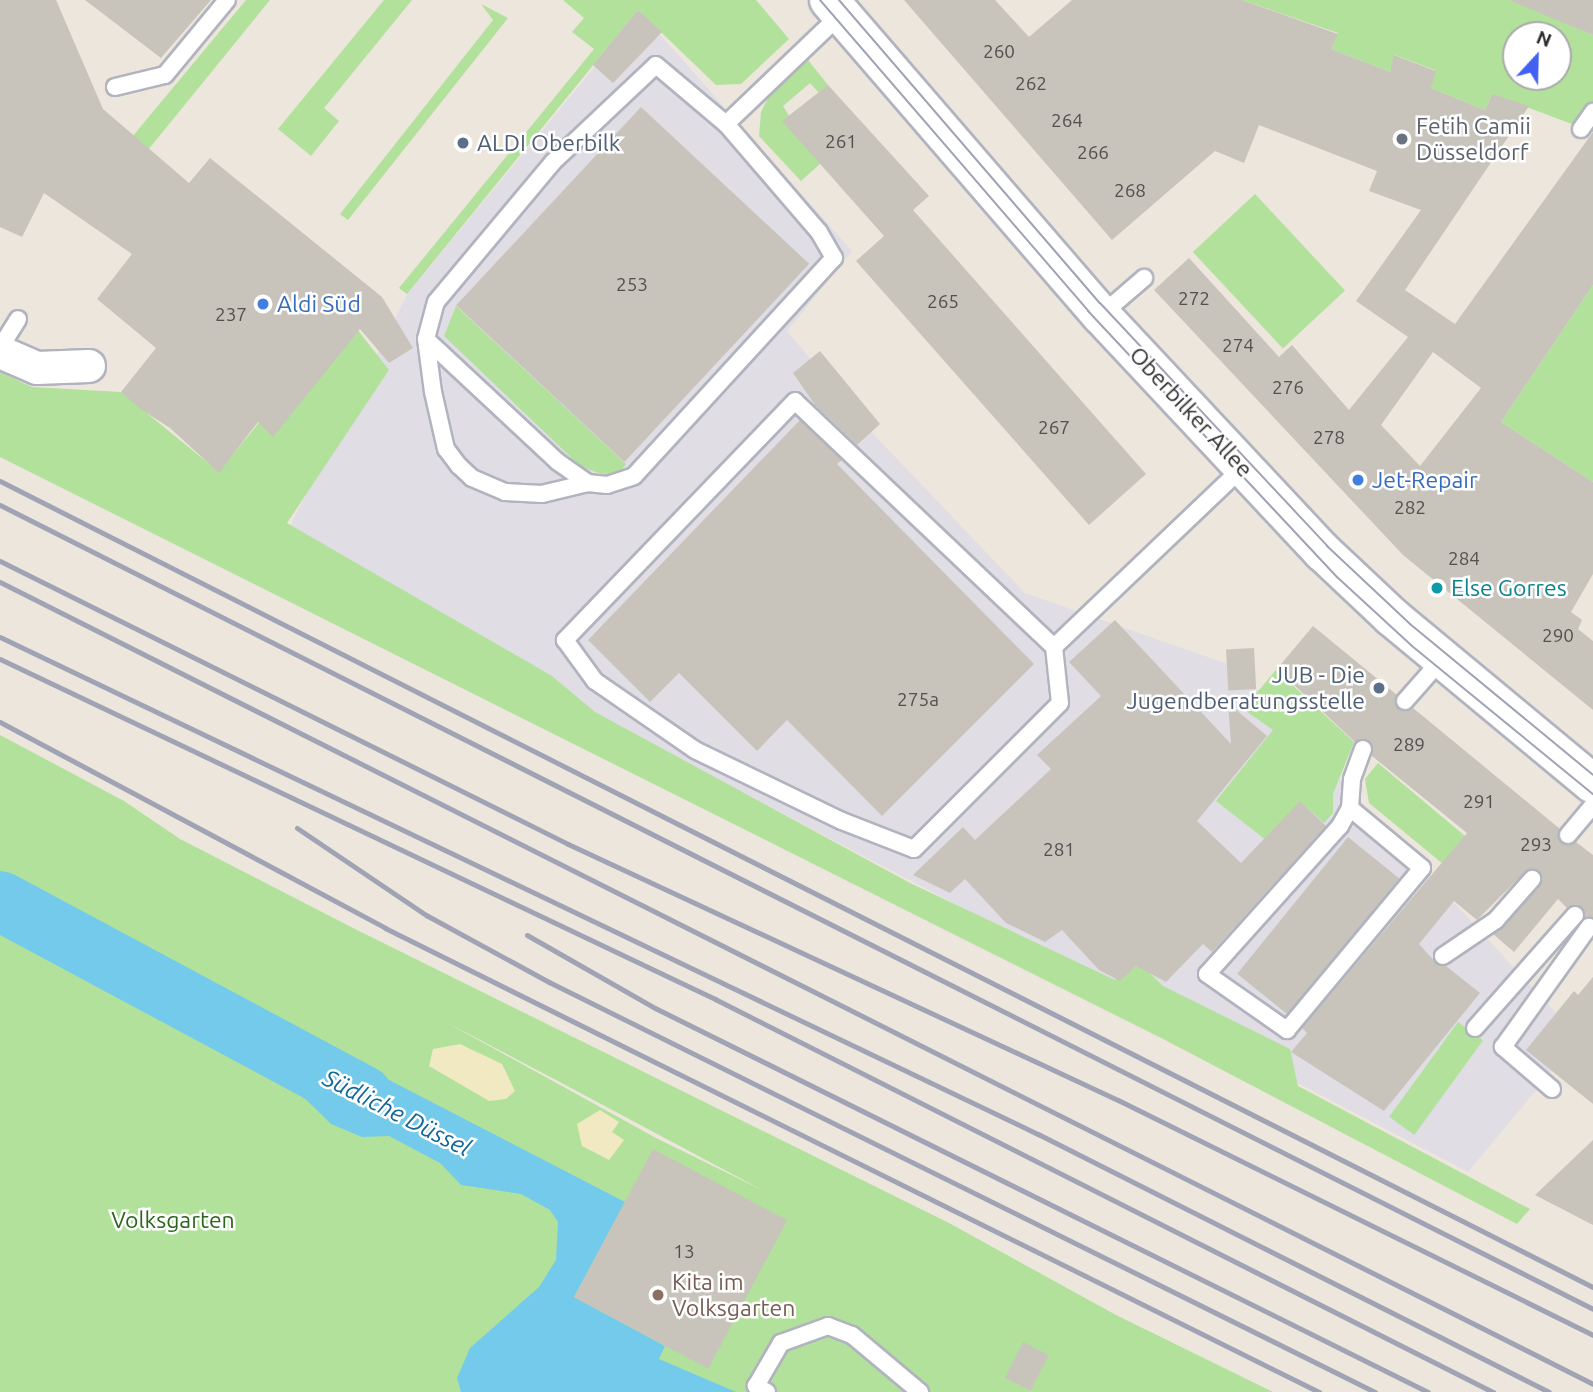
<!DOCTYPE html>
<html>
<head>
<meta charset="utf-8">
<style>
	body { margin:0 }
	#map { position:relative; width:1593px; height:1392px; overflow:hidden; background:#ece6dd; font-family:Ubuntu,sans-serif }
	div>[style] { position:absolute }
	[style*='--x'] { left:calc(var(--x)*1px); top:calc(var(--y)*1px); width:calc(var(--w)*1px); rotate:calc(var(--a)*1deg) }
	.industrial>* { inset:0; background:#e0dde5 }
	.green>* { inset:0; background:#b2e19b; transform-origin:0 0 }
	.sand>* { inset:0; background:#f0e9c1 }
	.water>* { inset:0; background:#73caeb }
	.river>* { height:60px; margin:-30px; padding:0 30px; transform-origin:30px; border-radius:30px; background:#73caeb }
	.building>* { inset:0; background:#c8c4bc; transform-origin:0 0 }
	.roads { filter:drop-shadow(2px 0 #b1b3be) drop-shadow(-2px 0 #b1b3be) drop-shadow(0 2px #b1b3be) drop-shadow(0 -2px #b1b3be) }
	.lane>* { height:16px; margin:-8px; padding:0 8px; transform-origin:8px; border-radius:8px; background:#fff }
	.street>* { height:32px; margin:-16px; padding:0 16px; transform-origin:16px; border-radius:16px; background:#fff }
	.secondary>* { height:38px; margin:-19px; padding:0 19px; transform-origin:19px; border-radius:19px; background:#fff }
	.tram>* { height:2px; margin:-1px; padding:0 1px; transform-origin:1px; border-radius:1px; background:#a0a3b4 }
	.rail>* { height:5px; margin:-2.5px; padding:0 2.5px; transform-origin:2.5px; border-radius:2.5px; background:#a0a3b4 }
	.dots>* { width:19px; height:19px; translate:-50% -50%; box-sizing:border-box; border:4px solid #fff; border-radius:50% }
	span { translate:-50% -50%; white-space:nowrap; text-align:center; line-height:1.15; -webkit-text-stroke:5px #fff; paint-order:stroke }
	.number-label { font-size:19px; color:#52514f }
	.number-label span { -webkit-text-stroke-width:0 }
	.worship-label { font-size:23px; color:#5b616d }
	.left { translate:0 -50%; text-align:left }
	.service-label { font-size:23px; color:#4e5e75 }
	.right { translate:-100% -50%; text-align:right }
	.shop-label { font-size:23px; color:#366cbe }
	.street-label { font-size:23px; color:#2b2b2b }
	.culture-label { font-size:23px; color:#0d838f }
	.park-label { font-size:23px; color:#2b661c }
	.education-label { font-size:23px; color:#785e54 }
	.water-label { font-size:24px; color:#116898; font-style:italic }
	.north { position:absolute; left:1502px; top:21px; width:70px; height:70px; box-sizing:border-box; background:#fff; border:2px solid #aaa; border-radius:50%; rotate:22deg; font-size:19px; font-weight:700; line-height:28px; text-align:center; color:#2b2b2b }
	.north::after { content:''; display:block; margin:auto; width:24px; height:32px; background:#4261f4; clip-path:polygon(50% 0,100% 100%,50% 72%,0 100%) }
</style>
</head>
<body>
<div id="map">
	<div class="industrial">
		<i style="clip-path:polygon(640px 12px,852px 251px,787px 331px,877px 438px,1025px 593px,1236px 667px,1579px 1038px,1468px 1172px,278px 550px,408px 293px)"></i>
	</div>
	<div class="green">
		<i style="clip-path:polygon(246px 0,270px 0,148px 150px,132px 137px)"></i>
		<i style="clip-path:polygon(384px 0,412px 0,324px 108px,339px 121px,311px 156px,278px 129px)"></i>
		<i style="clip-path:polygon(563px 0,756px 0,789px 39px,741px 84px,716px 85px,638px 10px,407px 294px,399px 288px,594px 49px,572px 32px,584px 18px)"></i>
		<i style="clip-path:polygon(evenodd,1242px 0,1511px 0,1593px 35px,1593px 132px,1492px 94px,1485px 110px,1431px 88px,1435px 70px,1395px 55px,1390px 72px,1331px 49px,1338px 33px,1242px 0,1516px 35px,1558px 35px,1558px 77px,1516px 77px,1516px 35px)"></i>
		<i style="clip-path:polygon(481px 4px,508px 18px,348px 220px,340px 214px,493px 20px)"></i>
		<i style="clip-path:polygon(808px 60px,828px 85px,819px 93px,810px 83px,783px 106px,820px 164px,801px 181px,759px 136px,761px 112px,770px 94px)"></i>
		<i style="left:1255px;top:194px;width:132px;height:85px;rotate:47deg"></i>
		<i style="clip-path:polygon(1593px 285px,1593px 482px,1501px 422px)"></i>
		<i style="clip-path:polygon(456px 306px,626px 464px,619px 473px,601px 474px,580px 466px,444px 336px)"></i>
		<i style="clip-path:polygon(346px 315px,389px 370px,287px 523px,552px 676px,595px 712px,910px 883px,1115px 980px,1140px 964px,1163px 986px,1290px 1049px,1298px 1086px,1530px 1209px,1517px 1224px,1165px 1040px,0 457px,0 372px,32px 387px,121px 392px,219px 472px)"></i>
		<i style="clip-path:polygon(1276px 670px,1354px 742px,1333px 794px,1333px 813px,1324px 823px,1303px 804px,1266px 840px,1216px 801px,1273px 730px,1243px 709px)"></i>
		<i style="clip-path:polygon(evenodd,0 735px,124px 801px,180px 839px,353px 928px,949px 1223px,1116px 1315px,1273px 1392px,0 1392px,0 735px,444px 1021px,556px 1080px,764px 1191px,656px 1138px,444px 1021px)"></i>
		<i style="clip-path:polygon(1378px 763px,1490px 857px,1443px 864px,1369px 803px,1365px 779px)"></i>
		<i style="left:1458px;top:1022px;width:31px;height:117px;rotate:36deg"></i>
	</div>
	<div class="sand">
		<i style="clip-path:polygon(460px 1044px,502px 1064px,515px 1091px,506px 1099px,489px 1101px,429px 1066px,433px 1049px)"></i>
		<i style="clip-path:polygon(600px 1110px,619px 1122px,612px 1132px,624px 1140px,609px 1160px,582px 1146px,577px 1124px)"></i>
	</div>
	<div class="water">
		<i style="clip-path:polygon(302px 1035px,625px 1202px,574px 1297px,665px 1346px,659px 1359px,736px 1392px,461px 1392px,457px 1378px,470px 1348px,539px 1287px,556px 1260px,558px 1222px,550px 1210px,521px 1194px,461px 1185px,440px 1163px,389px 1136px,362px 1137px,331px 1124px,281px 1075px)"></i>
	</div>
	<div class="river">
		<i style="--x:0;--y:901;--w:412;--a:28.2"></i>
	</div>
	<div class="building">
		<i style="clip-path:polygon(0 0,56px 0,103px 109px,189px 183px,210px 158px,382px 297px,413px 348px,389px 363px,360px 329px,273px 437px,258px 422px,219px 473px,170px 428px,139px 408px,121px 392px,156px 348px,97px 299px,132px 254px,44px 193px,22px 237px,0 227px)"></i>
		<i style="clip-path:polygon(85px 0,211px 0,161px 58px)"></i>
		<i style="clip-path:polygon(evenodd,904px 0,995px 0,1029px 37px,1072px 0,1242px 0,1338px 34px,1331px 49px,1390px 72px,1394px 55px,1436px 71px,1431px 88px,1485px 110px,1492px 94px,1529px 106px,1405px 290px,1455px 324px,1593px 132px,1593px 285px,1501px 422px,1593px 482px,1593px 574px,1571px 612px,1582px 620px,1578px 629px,1593px 641px,1593px 710px,1403px 555px,1154px 290px,1189px 258px,1279px 357px,1292px 345px,1349px 410px,1408px 337px,1356px 301px,1421px 210px,1369px 191px,1377px 171px,1259px 125px,1244px 163px,1215px 151px,1112px 240px,904px 0,1433px 352px,1481px 388px,1420px 466px,1381px 425px,1433px 352px)"></i>
		<i style="clip-path:polygon(1511px 0,1593px 0,1593px 35px,1511px 1px)"></i>
		<i style="clip-path:polygon(638px 10px,662px 32px,613px 83px,593px 65px)"></i>
		<i style="clip-path:polygon(828px 85px,929px 196px,913px 210px,1146px 474px,1089px 525px,856px 261px,884px 236px,782px 121px)"></i>
		<i style="left:641px;top:107px;width:230px;height:271px;rotate:43deg"></i>
		<i style="clip-path:polygon(820px 351px,880px 424px,857px 445px,815px 405px,793px 373px)"></i>
		<i style="clip-path:polygon(800px 420px,842px 460px,837px 464px,1034px 664px,882px 816px,787px 720px,757px 751px,679px 673px,650px 702px,588px 640px)"></i>
		<i style="clip-path:polygon(1115px 620px,1231px 744px,1228px 703px,1267px 736px,1197px 821px,1241px 863px,1300px 801px,1326px 826px,1212px 952px,1203px 944px,1166px 982px,1136px 966px,1120px 981px,1099px 970px,1062px 930px,1045px 942px,1006px 923px,965px 879px,950px 893px,913px 875px,963px 827px,975px 840px,1051px 769px,1037px 755px,1101px 696px,1069px 662px)"></i>
		<i style="clip-path:polygon(1313px 626px,1397px 695px,1399px 709px,1413px 708px,1560px 829px,1562px 843px,1576px 842px,1593px 855px,1593px 918px,1585px 917px,1581px 907px,1567px 908px,1558px 899px,1514px 952px,1493px 934px,1540px 886px,1538px 871px,1525px 872px,1477px 920px,1454px 901px,1419px 944px,1438px 965px,1446px 966px,1480px 993px,1384px 1111px,1291px 1052px,1307px 1033px,1302px 1028px,1467px 833px,1372px 756px,1371px 742px,1355px 742px,1277px 669px)"></i>
		<i style="left:1254px;top:648px;width:41px;height:28px;rotate:87deg"></i>
		<i style="left:1348px;top:837px;width:66px;height:176px;rotate:39deg"></i>
		<i style="clip-path:polygon(1593px 977px,1593px 1104px,1526px 1050px,1574px 991px,1578px 995px)"></i>
		<i style="clip-path:polygon(1593px 1140px,1593px 1225px,1535px 1195px)"></i>
		<i style="left:653px;top:1149px;width:152px;height:168px;rotate:28deg"></i>
		<i style="left:1023px;top:1342px;width:29px;height:40px;rotate:27deg"></i>
	</div>
	<div class="roads">
		<div class="lane">
			<i style="--x:115;--y:87;--w:51;--a:-13.5"></i>
			<i style="--x:165;--y:75;--w:97;--a:-50.4"></i>
			<i style="--x:1581;--y:129;--w:21;--a:-55"></i>
			<i style="--x:1101;--y:315;--w:57;--a:-40.7"></i>
			<i style="--x:426;--y:339;--w:180;--a:43"></i>
			<i style="--x:558;--y:462;--w:37;--a:35"></i>
			<i style="--x:588;--y:483;--w:19;--a:6"></i>
			<i style="--x:607;--y:485;--w:28;--a:-18"></i>
			<i style="--x:634;--y:476;--w:296;--a:-47.5"></i>
			<i style="--x:834;--y:258;--w:30;--a:-120"></i>
			<i style="--x:819;--y:232;--w:143;--a:-130.7"></i>
			<i style="--x:0;--y:348;--w:34;--a:-58"></i>
			<i style="--x:588;--y:483;--w:47;--a:166.6"></i>
			<i style="--x:542;--y:494;--w:37;--a:-177"></i>
			<i style="--x:505;--y:492;--w:36;--a:-157"></i>
			<i style="--x:472;--y:478;--w:18;--a:-137"></i>
			<i style="--x:459;--y:466;--w:21;--a:-127"></i>
			<i style="--x:446;--y:449;--w:58;--a:-102.8"></i>
			<i style="--x:433;--y:392;--w:53;--a:-97.5"></i>
			<i style="--x:426;--y:339;--w:38;--a:-75"></i>
			<i style="--x:436;--y:302;--w:182;--a:-50.1"></i>
			<i style="--x:553;--y:162;--w:141;--a:-43.3"></i>
			<i style="--x:656;--y:65;--w:92;--a:40.1"></i>
			<i style="--x:726;--y:124;--w:159;--a:-43.7"></i>
			<i style="--x:1054;--y:647;--w:357;--a:-136.5"></i>
			<i style="--x:795;--y:401;--w:332;--a:133.9"></i>
			<i style="--x:565;--y:640;--w:51;--a:53.8"></i>
			<i style="--x:595;--y:681;--w:121;--a:34.6"></i>
			<i style="--x:695;--y:750;--w:163;--a:25.8"></i>
			<i style="--x:842;--y:821;--w:77;--a:21.3"></i>
			<i style="--x:914;--y:849;--w:206;--a:-45"></i>
			<i style="--x:1060;--y:703;--w:56;--a:-96.1"></i>
			<i style="--x:1054;--y:647;--w:261;--a:-43.6"></i>
			<i style="--x:1405;--y:701;--w:56;--a:-48.6"></i>
			<i style="--x:1350;--y:808;--w:21;--a:119"></i>
			<i style="--x:1340;--y:826;--w:199;--a:131.9"></i>
			<i style="--x:1207;--y:974;--w:98;--a:35"></i>
			<i style="--x:1287;--y:1030;--w:211;--a:-50.2"></i>
			<i style="--x:1422;--y:868;--w:94;--a:-140.2"></i>
			<i style="--x:1350;--y:808;--w:29;--a:-86"></i>
			<i style="--x:1352;--y:779;--w:32;--a:-70"></i>
			<i style="--x:1568;--y:835;--w:39;--a:-50"></i>
			<i style="--x:1443;--y:956;--w:64;--a:-34.2"></i>
			<i style="--x:1496;--y:920;--w:55;--a:-48.7"></i>
			<i style="--x:1475;--y:1028;--w:151;--a:-48.5"></i>
			<i style="--x:1552;--y:1089;--w:65;--a:-139.4"></i>
			<i style="--x:1503;--y:1047;--w:148;--a:-54.4"></i>
			<i style="--x:767;--y:1392;--w:13;--a:-151"></i>
			<i style="--x:756;--y:1386;--w:50;--a:-59.8"></i>
			<i style="--x:781;--y:1343;--w:50;--a:-19.9"></i>
			<i style="--x:828;--y:1326;--w:26;--a:21"></i>
			<i style="--x:852;--y:1335;--w:89;--a:40"></i>
		</div>
		<div class="street">
			<i style="--x:0;--y:352;--w:40;--a:23.4"></i>
			<i style="--x:37;--y:368;--w:52;--a:-2.2"></i>
		</div>
		<div class="secondary">
			<i style="--x:829;--y:0;--w:416;--a:49.2"></i>
			<i style="--x:1101;--y:315;--w:325;--a:46.9"></i>
			<i style="--x:1323;--y:552;--w:95;--a:43.3"></i>
			<i style="--x:1392;--y:617;--w:261;--a:39.7"></i>
		</div>
	</div>
	<div class="tram">
		<i style="--x:820;--y:0;--w:411;--a:49.2"></i>
		<i style="--x:1088;--y:311;--w:364;--a:46.9"></i>
		<i style="--x:1337;--y:577;--w:102;--a:42.6"></i>
		<i style="--x:1412;--y:646;--w:234;--a:39.3"></i>
		<i style="--x:839;--y:0;--w:400;--a:49.3"></i>
		<i style="--x:1100;--y:303;--w:333;--a:46.9"></i>
		<i style="--x:1327;--y:546;--w:114;--a:43.2"></i>
		<i style="--x:1410;--y:624;--w:237;--a:39.5"></i>
	</div>
	<div class="rail">
		<i style="--x:0;--y:481;--w:1785;--a:26.84"></i>
		<i style="--x:0;--y:505;--w:1784;--a:26.78"></i>
		<i style="--x:0;--y:561;--w:635;--a:26.48"></i>
		<i style="--x:568;--y:844;--w:607;--a:24.96"></i>
		<i style="--x:1118;--y:1100;--w:530;--a:26.32"></i>
		<i style="--x:0;--y:582;--w:1783;--a:26.72"></i>
		<i style="--x:0;--y:637;--w:1151;--a:25.59"></i>
		<i style="--x:1038;--y:1134;--w:572;--a:26.79"></i>
		<i style="--x:0;--y:659;--w:792;--a:25.43"></i>
		<i style="--x:715;--y:999;--w:872;--a:26.8"></i>
		<i style="--x:0;--y:722;--w:437;--a:28.1"></i>
		<i style="--x:385;--y:928;--w:1043;--a:26.42"></i>
		<i style="--x:297;--y:828;--w:156;--a:34"></i>
		<i style="--x:426;--y:915;--w:140;--a:28.6"></i>
		<i style="--x:549;--y:982;--w:922;--a:26.4"></i>
		<i style="--x:527;--y:935;--w:147;--a:29.7"></i>
		<i style="--x:655;--y:1008;--w:863;--a:26.42"></i>
	</div>
	<div class="dots">
		<i style="left:1402px;top:139px;background:#6b7280"></i>
		<i style="left:463px;top:143px;background:#5c6f8a"></i>
		<i style="left:263px;top:304px;background:#3f7fe0"></i>
		<i style="left:1358px;top:480px;background:#3f7fe0"></i>
		<i style="left:1437px;top:588px;background:#0f9aa8"></i>
		<i style="left:1379px;top:688px;background:#5c6f8a"></i>
		<i style="left:658px;top:1295px;background:#8d6e63"></i>
	</div>
	<div class="number-label">
		<span style="left:999px;top:52px">260</span>
		<span style="left:1031px;top:84px">262</span>
		<span style="left:1067px;top:121px">264</span>
		<span style="left:841px;top:142px">261</span>
		<span style="left:1093px;top:153px">266</span>
		<span style="left:1130px;top:191px">268</span>
		<span style="left:632px;top:285px">253</span>
		<span style="left:1194px;top:299px">272</span>
		<span style="left:943px;top:302px">265</span>
		<span style="left:231px;top:315px">237</span>
		<span style="left:1238px;top:346px">274</span>
		<span style="left:1288px;top:388px">276</span>
		<span style="left:1054px;top:428px">267</span>
		<span style="left:1329px;top:438px">278</span>
		<span style="left:1410px;top:508px">282</span>
		<span style="left:1464px;top:559px">284</span>
		<span style="left:1558px;top:636px">290</span>
		<span style="left:918px;top:700px">275a</span>
		<span style="left:1409px;top:745px">289</span>
		<span style="left:1479px;top:802px">291</span>
		<span style="left:1536px;top:845px">293</span>
		<span style="left:1059px;top:850px">281</span>
		<span style="left:684px;top:1252px">13</span>
	</div>
	<div class="worship-label">
		<span class="left" style="left:1416px;top:139px">Fetih Camii<br>Düsseldorf</span>
	</div>
	<div class="service-label">
		<span class="left" style="left:477px;top:143px">ALDI Oberbilk</span>
		<span class="right" style="left:1365px;top:688px">JUB - Die<br>Jugendberatungsstelle</span>
	</div>
	<div class="shop-label">
		<span class="left" style="left:277px;top:304px">Aldi Süd</span>
		<span class="left" style="left:1372px;top:480px">Jet-Repair</span>
	</div>
	<div class="street-label">
		<span style="left:1191px;top:412px;rotate:47deg">Oberbilker Allee</span>
	</div>
	<div class="culture-label">
		<span class="left" style="left:1451px;top:588px">Else Gorres</span>
	</div>
	<div class="park-label">
		<span style="left:173px;top:1220px">Volksgarten</span>
	</div>
	<div class="education-label">
		<span class="left" style="left:672px;top:1295px">Kita im<br>Volksgarten</span>
	</div>
	<div class="water-label">
		<span style="left:397px;top:1113px;rotate:27deg">Südliche Düssel</span>
	</div>
	<div class="north">N</div>
</div>
</body>
</html>
